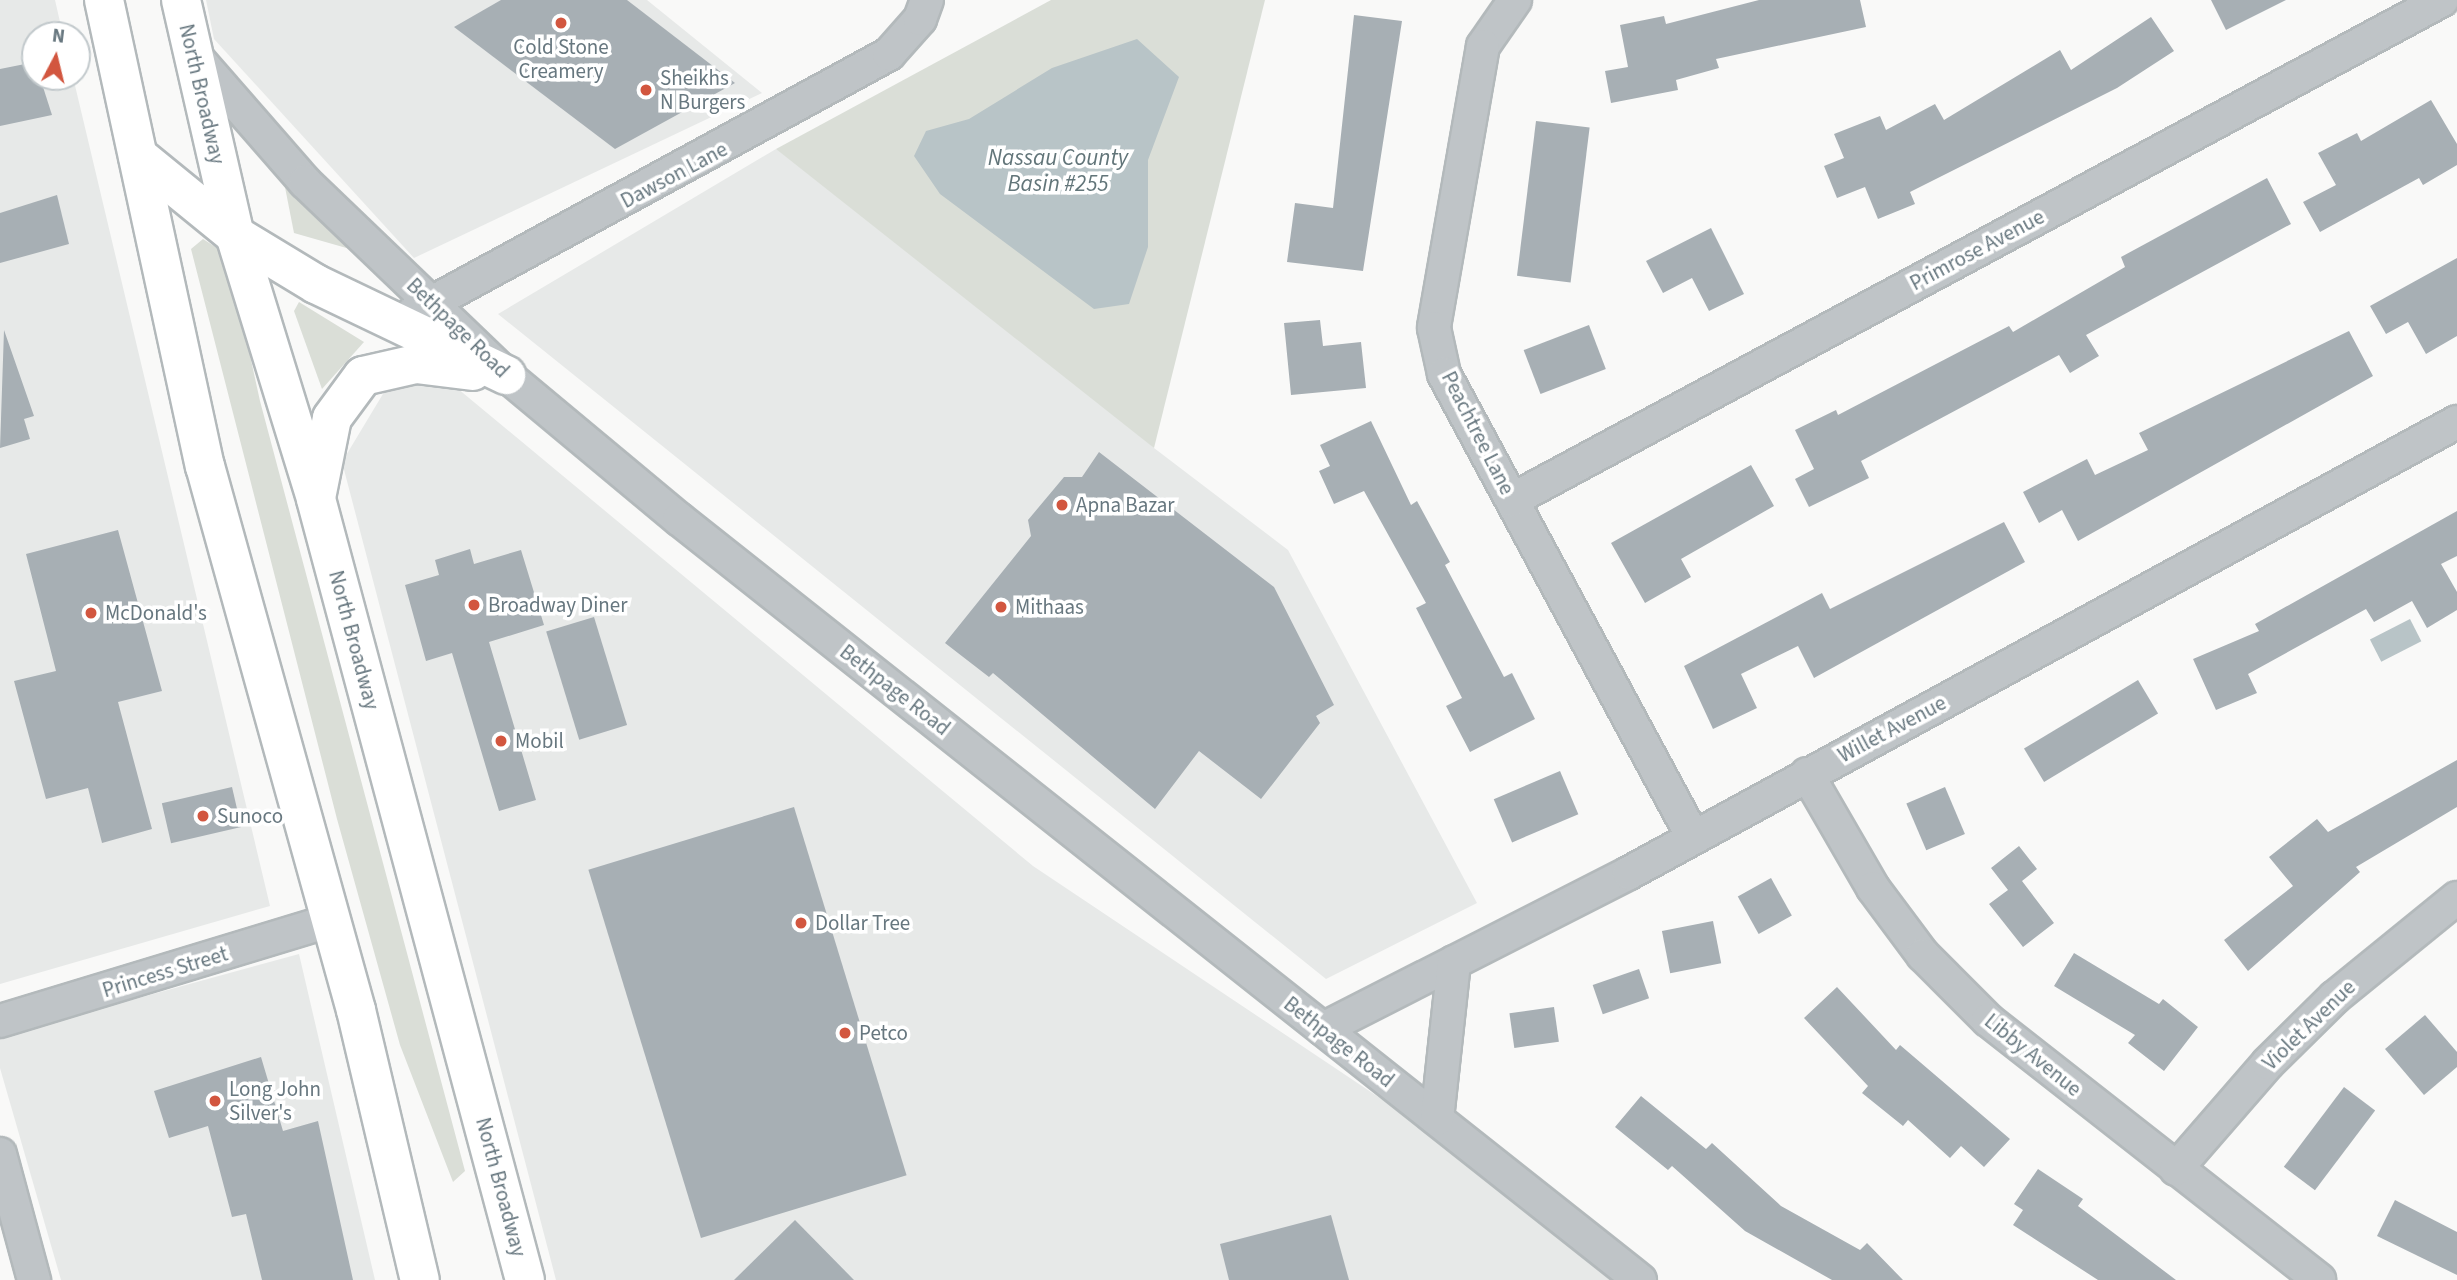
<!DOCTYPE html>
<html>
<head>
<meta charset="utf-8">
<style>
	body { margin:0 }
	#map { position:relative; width:2457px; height:1280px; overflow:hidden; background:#f9f9f8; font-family:"Source Sans 3",sans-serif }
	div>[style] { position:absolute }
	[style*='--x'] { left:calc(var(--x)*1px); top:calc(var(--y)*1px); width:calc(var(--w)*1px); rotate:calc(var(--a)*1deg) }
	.built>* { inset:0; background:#e7e9e8 }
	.green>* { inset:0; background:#daded7 }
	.water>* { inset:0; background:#b8c4c7; transform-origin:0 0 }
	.building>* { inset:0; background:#a7afb4; transform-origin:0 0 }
	.roads { filter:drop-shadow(2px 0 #b3b9bb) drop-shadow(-2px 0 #b3b9bb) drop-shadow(0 2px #b3b9bb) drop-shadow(0 -2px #b3b9bb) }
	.street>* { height:32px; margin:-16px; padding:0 16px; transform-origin:16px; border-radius:16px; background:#bfc4c7 }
	.primary>* { height:38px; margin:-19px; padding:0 19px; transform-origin:19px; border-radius:19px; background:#fff }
	.dots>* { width:19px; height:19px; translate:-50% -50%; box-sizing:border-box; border:4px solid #fff; border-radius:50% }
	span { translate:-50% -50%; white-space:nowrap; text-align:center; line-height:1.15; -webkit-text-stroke:7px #fff; paint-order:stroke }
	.poi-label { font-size:21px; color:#67777f }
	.left { translate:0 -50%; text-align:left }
	.street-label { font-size:21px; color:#67777f }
	.water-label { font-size:23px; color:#627579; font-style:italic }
	.north { position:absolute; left:21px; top:21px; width:70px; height:70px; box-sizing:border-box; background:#fff; border:2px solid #c2c9cc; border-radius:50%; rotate:7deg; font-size:19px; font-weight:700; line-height:28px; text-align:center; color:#67777f }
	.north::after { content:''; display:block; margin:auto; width:24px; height:32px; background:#d2563f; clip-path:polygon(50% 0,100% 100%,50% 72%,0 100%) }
</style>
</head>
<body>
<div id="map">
	<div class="built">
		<i style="clip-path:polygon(0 0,55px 0,63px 35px,35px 35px,35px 77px,73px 77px,270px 906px,0 984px)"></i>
		<i style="clip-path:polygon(206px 0,647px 0,762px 93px,414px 258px,214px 39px)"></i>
		<i style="clip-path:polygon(776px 149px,886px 206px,1154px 448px,1288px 550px,1477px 903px,1326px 979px,498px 314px)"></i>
		<i style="clip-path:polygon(410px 349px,1033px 866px,1652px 1280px,556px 1280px,342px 462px)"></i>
		<i style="clip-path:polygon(299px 954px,375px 1280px,61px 1280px,0 1068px,0 1036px)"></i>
	</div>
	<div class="green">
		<i style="clip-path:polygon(1051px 0,1265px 0,1154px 448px,776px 149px)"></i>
		<i style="clip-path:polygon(283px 177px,356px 236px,350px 249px,294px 233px)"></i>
		<i style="clip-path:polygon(203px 239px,228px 255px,260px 401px,465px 1171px,453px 1182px,400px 1045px,337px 819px,191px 249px)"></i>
		<i style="clip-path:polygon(299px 302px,364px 342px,322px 389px,294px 311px)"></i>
	</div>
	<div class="water">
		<i style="clip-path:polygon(1137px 39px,1179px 77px,1148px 160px,1148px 247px,1129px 304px,1094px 309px,940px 194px,914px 156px,926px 131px,969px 119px,1052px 68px)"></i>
		<i style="left:2410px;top:619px;width:25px;height:45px;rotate:63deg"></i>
	</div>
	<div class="building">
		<i style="clip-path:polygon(501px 0,627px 0,735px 83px,615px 149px,454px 27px)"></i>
		<i style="clip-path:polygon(1759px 0,1860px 0,1866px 27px,1716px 59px,1719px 68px,1676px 80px,1678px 90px,1611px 103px,1605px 71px,1628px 67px,1620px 25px,1664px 16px,1666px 24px)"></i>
		<i style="clip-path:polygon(2211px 0,2286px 0,2226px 30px)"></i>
		<i style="clip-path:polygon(1354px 15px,1402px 21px,1363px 271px,1287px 262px,1295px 203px,1333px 208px)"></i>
		<i style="clip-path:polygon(2151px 17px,2174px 51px,2117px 88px,1910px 192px,1915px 204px,1878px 219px,1865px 187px,1837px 198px,1824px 166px,1844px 158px,1834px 134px,1880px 116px,1886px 130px,1935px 104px,1944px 120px,2060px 50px,2071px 70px)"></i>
		<i style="clip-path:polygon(35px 62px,52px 115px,0 126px,0 69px)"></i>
		<i style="clip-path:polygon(2431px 100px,2457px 144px,2457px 165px,2423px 185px,2419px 178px,2320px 232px,2303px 202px,2336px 185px,2318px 153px,2357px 133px,2361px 141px)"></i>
		<i style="left:1536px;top:121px;width:54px;height:156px;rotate:7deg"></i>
		<i style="clip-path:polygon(2267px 178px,2291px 224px,2086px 335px,2099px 356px,2070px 373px,2059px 355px,1861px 461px,1869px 478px,1809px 507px,1795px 479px,1814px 469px,1795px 430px,1836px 410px,1838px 415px,2009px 326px,2013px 332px,2125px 267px,2121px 257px)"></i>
		<i style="clip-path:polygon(57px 195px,69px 244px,0 263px,0 213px)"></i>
		<i style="clip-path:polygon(1711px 228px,1744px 294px,1709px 311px,1692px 278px,1663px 293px,1646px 261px)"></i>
		<i style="clip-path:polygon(2457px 258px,2457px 336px,2426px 354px,2408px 322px,2386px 334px,2370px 306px)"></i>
		<i style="clip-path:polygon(1320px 320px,1323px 346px,1361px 342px,1366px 388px,1291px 395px,1284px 323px)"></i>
		<i style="left:1589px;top:325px;width:47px;height:70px;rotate:69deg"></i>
		<i style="clip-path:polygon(4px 330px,34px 416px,24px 419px,30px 439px,0 448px)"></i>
		<i style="clip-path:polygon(2349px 331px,2373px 376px,2078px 541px,2062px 510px,2039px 523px,2023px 492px,2087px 459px,2095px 475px,2148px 450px,2139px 433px)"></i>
		<i style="clip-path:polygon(1371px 421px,1411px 505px,1417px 501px,1450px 562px,1445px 565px,1504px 677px,1512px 673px,1535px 719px,1470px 752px,1446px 706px,1462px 698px,1416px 608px,1426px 603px,1364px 491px,1334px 504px,1319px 471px,1330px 466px,1320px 445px)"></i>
		<i style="clip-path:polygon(1099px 452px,1274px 587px,1334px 705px,1316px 716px,1320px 723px,1261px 799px,1199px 751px,1155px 809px,993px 673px,989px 677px,945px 643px,1031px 536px,1028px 520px,1064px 477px,1082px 477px)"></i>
		<i style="clip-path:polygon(1751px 465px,1774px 506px,1681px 559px,1691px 577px,1645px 603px,1611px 543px)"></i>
		<i style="clip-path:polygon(2457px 511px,2457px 556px,2441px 564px,2457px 592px,2457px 610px,2427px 628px,2412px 601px,2374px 622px,2366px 609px,2248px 674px,2257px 693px,2216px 710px,2193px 659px,2259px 631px,2255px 624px)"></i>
		<i style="clip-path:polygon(2004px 522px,2025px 562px,1814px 678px,1798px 646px,1741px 674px,1757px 708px,1713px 729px,1684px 666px,1822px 593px,1830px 609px)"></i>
		<i style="clip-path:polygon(118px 530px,162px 691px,118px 702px,152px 829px,102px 843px,88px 788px,46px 799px,14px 681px,56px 671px,26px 554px)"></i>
		<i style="clip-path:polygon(470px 549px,474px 564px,521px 550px,544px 625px,489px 642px,536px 800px,499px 811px,452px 653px,426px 661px,405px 585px,439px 575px,435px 560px)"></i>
		<i style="left:594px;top:617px;width:113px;height:50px;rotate:73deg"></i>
		<i style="left:2138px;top:680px;width:39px;height:133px;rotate:59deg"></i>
		<i style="clip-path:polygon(2457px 760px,2457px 807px,2356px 867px,2360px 872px,2248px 971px,2224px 940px,2293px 886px,2269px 857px,2317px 819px,2328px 832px)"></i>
		<i style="left:1560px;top:771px;width:47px;height:72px;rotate:67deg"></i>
		<i style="left:232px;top:787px;width:41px;height:72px;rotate:77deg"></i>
		<i style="left:1945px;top:787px;width:51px;height:42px;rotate:67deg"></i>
		<i style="left:794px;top:807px;width:385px;height:215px;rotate:73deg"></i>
		<i style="clip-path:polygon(2019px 846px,2037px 869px,2022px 881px,2054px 923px,2023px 947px,1989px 904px,2008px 890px,1991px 868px)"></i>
		<i style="left:1771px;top:878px;width:43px;height:38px;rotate:61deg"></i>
		<i style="left:1713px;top:921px;width:43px;height:52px;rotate:79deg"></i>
		<i style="clip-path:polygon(2074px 953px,2159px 1004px,2163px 999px,2198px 1027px,2164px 1071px,2128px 1043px,2135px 1035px,2054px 986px)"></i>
		<i style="left:1639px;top:969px;width:31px;height:49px;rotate:71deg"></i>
		<i style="clip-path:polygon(1837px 987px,1896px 1050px,1900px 1045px,2010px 1139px,1984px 1167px,1961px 1146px,1950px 1158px,1908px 1120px,1903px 1126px,1862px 1093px,1868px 1086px,1804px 1018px)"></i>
		<i style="left:1554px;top:1007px;width:35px;height:45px;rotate:82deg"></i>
		<i style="clip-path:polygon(2425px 1015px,2457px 1052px,2457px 1067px,2424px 1095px,2385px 1049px)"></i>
		<i style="clip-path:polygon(261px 1057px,283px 1131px,318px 1121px,353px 1280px,262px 1280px,246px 1214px,232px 1217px,208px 1126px,169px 1138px,154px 1091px)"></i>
		<i style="left:2344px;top:1087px;width:39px;height:100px;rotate:37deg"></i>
		<i style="clip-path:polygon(1641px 1096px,1706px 1149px,1712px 1143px,1781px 1206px,1860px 1250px,1867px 1243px,1903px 1280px,1832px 1280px,1745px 1231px,1672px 1166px,1668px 1170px,1615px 1127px)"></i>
		<i style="clip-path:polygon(2038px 1169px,2083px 1199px,2078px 1206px,2176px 1280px,2098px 1280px,2013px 1225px,2023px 1210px,2014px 1204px)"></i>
		<i style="clip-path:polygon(2395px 1200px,2457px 1232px,2457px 1275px,2377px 1236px)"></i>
		<i style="clip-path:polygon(1331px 1215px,1349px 1280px,1229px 1280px,1220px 1244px)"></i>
		<i style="clip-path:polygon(795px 1220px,854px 1280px,734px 1280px)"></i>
	</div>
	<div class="roads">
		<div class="street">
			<i style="--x:1515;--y:0;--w:56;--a:124.8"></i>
			<i style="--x:1483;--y:46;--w:286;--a:99.9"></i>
			<i style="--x:1434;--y:328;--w:47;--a:77.7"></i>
			<i style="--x:1444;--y:374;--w:526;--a:61.73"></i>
			<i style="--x:196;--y:57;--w:166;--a:48.9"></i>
			<i style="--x:305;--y:182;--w:279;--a:43.8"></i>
			<i style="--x:506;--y:375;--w:225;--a:39.8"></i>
			<i style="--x:679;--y:519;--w:1226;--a:38.38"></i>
			<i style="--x:413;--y:313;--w:542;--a:-28.55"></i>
			<i style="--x:889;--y:54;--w:47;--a:-48.5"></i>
			<i style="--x:920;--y:19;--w:20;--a:-70"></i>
			<i style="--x:1512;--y:500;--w:1056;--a:-28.26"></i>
			<i style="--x:1807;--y:774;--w:132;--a:59.9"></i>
			<i style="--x:1873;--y:888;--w:84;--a:53.3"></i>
			<i style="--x:1923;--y:955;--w:92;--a:45"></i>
			<i style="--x:1988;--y:1020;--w:421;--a:38.1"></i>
			<i style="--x:0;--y:1021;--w:345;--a:-16.9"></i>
			<i style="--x:1323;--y:1029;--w:343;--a:-27"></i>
			<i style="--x:1629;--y:873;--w:943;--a:-28.58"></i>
			<i style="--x:1437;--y:1119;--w:158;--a:-83.8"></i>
			<i style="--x:0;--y:1154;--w:131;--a:74.9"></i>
			<i style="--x:2176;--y:1169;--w:140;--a:-49"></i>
			<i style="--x:2268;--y:1063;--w:94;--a:-44.6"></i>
			<i style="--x:2335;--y:997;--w:157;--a:-39.1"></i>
		</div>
		<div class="primary">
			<i style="--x:104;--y:0;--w:477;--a:77.8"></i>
			<i style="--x:205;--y:466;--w:565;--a:74.49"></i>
			<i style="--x:356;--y:1010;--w:277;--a:76.7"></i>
			<i style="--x:181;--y:0;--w:241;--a:77.1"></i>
			<i style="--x:235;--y:235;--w:276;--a:72.9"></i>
			<i style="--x:316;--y:499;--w:808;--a:75.02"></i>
			<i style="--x:138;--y:156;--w:125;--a:39.2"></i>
			<i style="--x:235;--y:235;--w:95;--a:31.2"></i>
			<i style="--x:316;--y:284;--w:211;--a:25.6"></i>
			<i style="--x:317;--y:493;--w:76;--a:-78.7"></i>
			<i style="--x:332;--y:418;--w:52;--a:-53.6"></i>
			<i style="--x:363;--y:376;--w:54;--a:-12.8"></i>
			<i style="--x:416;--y:364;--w:57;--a:7"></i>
		</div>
	</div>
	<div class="dots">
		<i style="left:561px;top:23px;background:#d2563f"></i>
		<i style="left:646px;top:90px;background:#d2563f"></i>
		<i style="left:1062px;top:505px;background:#d2563f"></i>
		<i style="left:474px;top:605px;background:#d2563f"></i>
		<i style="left:1001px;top:607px;background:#d2563f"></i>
		<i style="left:91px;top:613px;background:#d2563f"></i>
		<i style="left:501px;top:741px;background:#d2563f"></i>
		<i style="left:203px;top:816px;background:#d2563f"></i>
		<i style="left:801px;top:923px;background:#d2563f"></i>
		<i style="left:845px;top:1033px;background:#d2563f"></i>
		<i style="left:215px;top:1101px;background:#d2563f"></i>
	</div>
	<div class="poi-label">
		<span style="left:561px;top:59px">Cold Stone<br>Creamery</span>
		<span class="left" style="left:660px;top:90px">Sheikhs<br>N Burgers</span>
		<span class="left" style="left:1076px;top:505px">Apna Bazar</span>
		<span class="left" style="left:488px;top:605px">Broadway Diner</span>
		<span class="left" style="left:1015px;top:607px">Mithaas</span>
		<span class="left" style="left:105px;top:613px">McDonald's</span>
		<span class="left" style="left:515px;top:741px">Mobil</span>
		<span class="left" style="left:217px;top:816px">Sunoco</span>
		<span class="left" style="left:815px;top:923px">Dollar Tree</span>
		<span class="left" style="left:859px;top:1033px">Petco</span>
		<span class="left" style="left:229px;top:1101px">Long John<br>Silver's</span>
	</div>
	<div class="street-label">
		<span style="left:202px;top:94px;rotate:77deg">North Broadway</span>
		<span style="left:674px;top:175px;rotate:-28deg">Dawson Lane</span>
		<span style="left:1977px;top:250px;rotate:-28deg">Primrose Avenue</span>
		<span style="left:458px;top:328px;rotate:44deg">Bethpage Road</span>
		<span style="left:1478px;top:433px;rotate:63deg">Peachtree Lane</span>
		<span style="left:354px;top:640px;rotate:75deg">North Broadway</span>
		<span style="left:895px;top:690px;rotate:38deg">Bethpage Road</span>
		<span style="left:1892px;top:729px;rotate:-28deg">Willet Avenue</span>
		<span style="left:165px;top:972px;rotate:-17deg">Princess Street</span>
		<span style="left:2309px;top:1025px;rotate:-44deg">Violet Avenue</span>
		<span style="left:1339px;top:1042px;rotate:38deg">Bethpage Road</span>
		<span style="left:2033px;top:1055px;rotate:39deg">Libby Avenue</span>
		<span style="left:501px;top:1187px;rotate:75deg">North Broadway</span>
	</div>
	<div class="water-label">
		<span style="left:1058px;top:171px">Nassau County<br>Basin #255</span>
	</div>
	<div class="north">N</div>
</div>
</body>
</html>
